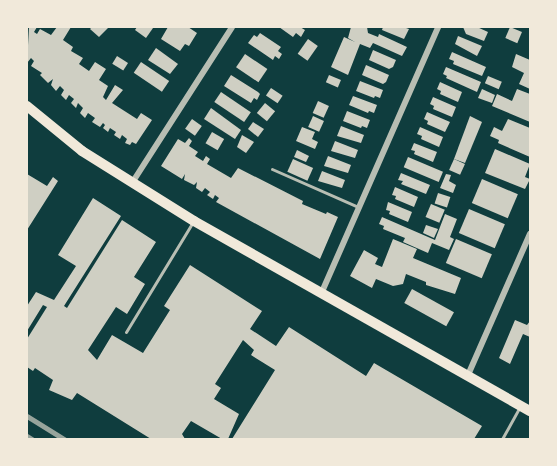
<!DOCTYPE html>
<html>
<head>
<meta charset="utf-8">
<style>
	body { margin:0 }
	#map { position:relative; width:557px; height:466px; overflow:hidden; background:#0f3d3e; font-family:Lato,sans-serif }
	div>[style] { position:absolute }
	[style*='--x'] { left:calc(var(--x)*1px); top:calc(var(--y)*1px); width:calc(var(--w)*1px); rotate:calc(var(--a)*1deg) }
	.building>* { inset:0; background:#cfcfc3; transform-origin:0 0 }
	.service>* { height:3px; margin:-1.5px; padding:0 1.5px; transform-origin:1.5px; border-radius:1.5px; background:#b8beb3 }
	.minor>* { height:6px; margin:-3px; padding:0 3px; transform-origin:3px; border-radius:3px; background:#b8beb3 }
	.primary>* { height:10px; margin:-5px; padding:0 5px; transform-origin:5px; border-radius:5px; background:#f1e9da }
	.rail>* { height:4.5px; margin:-2.25px; padding:0 2.25px; transform-origin:2.25px; border-radius:2.25px; background:#97a49c }
	span { translate:-50% -50%; white-space:nowrap; text-align:center; line-height:1.15; -webkit-text-stroke:4.5px #f1e9da; paint-order:stroke }
	.frame { position:absolute; inset:0; border:28px solid #f1e9da; pointer-events:none }
</style>
</head>
<body>
<div id="map">
	<div class="building">
		<i style="clip-path:polygon(29px 27px,37px 27px,34px 32px,37px 34px,40px 29px,51px 35px,57px 27px,71px 27px,63px 40px,73px 47px,71px 51px,83px 58px,79px 64px,89px 71px,95px 62px,106px 69px,99px 80px,108px 86px,103px 97px,106px 100px,115px 85px,123px 90px,112px 103px,137px 119px,141px 113px,152px 120px,136px 144px,132px 142px,130px 145px,125px 143px,127px 139px,122px 135px,120px 139px,114px 135px,116px 132px,110px 128px,108px 132px,103px 128px,105px 125px,103px 123px,100px 127px,92px 122px,95px 118px,88px 113px,85px 118px,80px 113px,83px 108px,78px 103px,76px 108px,71px 103px,74px 99px,69px 95px,66px 100px,61px 95px,64px 90px,60px 86px,56px 91px,51px 85px,53px 79px,48px 83px,40px 75px,42px 73px,31px 66px,34px 61px,31px 58px,27px 63px)"></i>
		<i style="clip-path:polygon(92px 27px,109px 27px,99px 37px,90px 29px)"></i>
		<i style="clip-path:polygon(137px 27px,151px 27px,153px 28px,146px 38px,135px 30px)"></i>
		<i style="clip-path:polygon(168px 27px,188px 27px,197px 33px,189px 46px,185px 44px,180px 51px,161px 39px)"></i>
		<i style="clip-path:polygon(279px 27px,300px 27px,305px 30px,301px 37px,296px 33px,293px 37px)"></i>
		<i style="clip-path:polygon(351px 27px,367px 27px,368px 33px,378px 37px,379px 34px,407px 47px,402px 56px,373px 43px,370px 48px,360px 44px,348px 75px,331px 67px,344px 37px,355px 42px,348px 38px)"></i>
		<i style="clip-path:polygon(383px 27px,403px 27px,409px 29px,404px 39px,382px 30px)"></i>
		<i style="clip-path:polygon(463px 27px,477px 27px,488px 32px,484px 41px,466px 34px)"></i>
		<i style="left:510px;top:27px;width:13px;height:12px;rotate:23deg"></i>
		<i style="clip-path:polygon(260px 33px,281px 47px,278px 51px,282px 54px,279px 59px,275px 56px,273px 60px,248px 43px,254px 35px,257px 37px)"></i>
		<i style="clip-path:polygon(458px 36px,482px 46px,477px 56px,455px 44px)"></i>
		<i style="left:308px;top:39px;width:12px;height:18px;rotate:35deg"></i>
		<i style="clip-path:polygon(156px 48px,178px 64px,170px 74px,148px 60px)"></i>
		<i style="clip-path:polygon(373px 50px,396px 60px,393px 67px,389px 69px,369px 60px)"></i>
		<i style="clip-path:polygon(452px 52px,486px 67px,482px 76px,453px 64px,454px 61px,449px 59px)"></i>
		<i style="left:245px;top:54px;width:27px;height:16px;rotate:34deg"></i>
		<i style="clip-path:polygon(516px 54px,530px 60px,530px 89px,519px 84px,524px 73px,512px 67px)"></i>
		<i style="left:117px;top:56px;width:13px;height:9px;rotate:32deg"></i>
		<i style="left:141px;top:62px;width:34px;height:13px;rotate:34deg"></i>
		<i style="clip-path:polygon(366px 65px,389px 75px,386px 82px,383px 84px,362px 75px)"></i>
		<i style="clip-path:polygon(446px 67px,481px 82px,477px 92px,446px 78px,447px 76px,443px 74px)"></i>
		<i style="clip-path:polygon(231px 75px,258px 92px,260px 94px,257px 100px,254px 98px,251px 103px,224px 86px)"></i>
		<i style="left:329px;top:75px;width:13px;height:8px;rotate:23deg"></i>
		<i style="left:488px;top:76px;width:15px;height:8px;rotate:23deg"></i>
		<i style="clip-path:polygon(360px 81px,383px 90px,380px 98px,375px 96px,374px 98px,356px 91px)"></i>
		<i style="clip-path:polygon(440px 82px,462px 92px,458px 102px,440px 94px,441px 91px,437px 89px)"></i>
		<i style="left:271px;top:88px;width:14px;height:9px;rotate:34deg"></i>
		<i style="clip-path:polygon(482px 89px,495px 95px,492px 103px,478px 98px)"></i>
		<i style="clip-path:polygon(517px 89px,530px 94px,530px 122px,492px 106px,497px 94px,512px 101px)"></i>
		<i style="left:221px;top:92px;width:36px;height:12px;rotate:34deg"></i>
		<i style="clip-path:polygon(353px 96px,377px 105px,374px 113px,369px 111px,368px 113px,349px 105px)"></i>
		<i style="clip-path:polygon(433px 97px,456px 107px,452px 117px,433px 109px,434px 106px,430px 104px)"></i>
		<i style="left:318px;top:101px;width:12px;height:13px;rotate:24deg"></i>
		<i style="left:265px;top:103px;width:13px;height:13px;rotate:39deg"></i>
		<i style="clip-path:polygon(211px 108px,241px 130px,235px 139px,204px 119px)"></i>
		<i style="clip-path:polygon(347px 111px,370px 120px,367px 128px,362px 126px,361px 128px,343px 121px)"></i>
		<i style="clip-path:polygon(427px 112px,450px 122px,445px 132px,427px 124px,428px 121px,424px 119px)"></i>
		<i style="left:313px;top:116px;width:12px;height:12px;rotate:24deg"></i>
		<i style="clip-path:polygon(470px 116px,482px 122px,465px 163px,454px 159px)"></i>
		<i style="left:192px;top:119px;width:12px;height:12px;rotate:35deg"></i>
		<i style="clip-path:polygon(508px 119px,530px 128px,530px 157px,498px 143px,499px 140px,490px 136px,494px 127px,502px 131px)"></i>
		<i style="clip-path:polygon(253px 122px,264px 129px,258px 137px,248px 129px)"></i>
		<i style="clip-path:polygon(341px 126px,364px 135px,361px 143px,337px 136px)"></i>
		<i style="clip-path:polygon(302px 127px,315px 132px,312px 139px,318px 142px,315px 149px,296px 141px)"></i>
		<i style="clip-path:polygon(420px 127px,443px 137px,439px 147px,421px 139px,422px 136px,417px 134px)"></i>
		<i style="left:212px;top:132px;width:14px;height:13px;rotate:30deg"></i>
		<i style="clip-path:polygon(242px 135px,254px 142px,246px 153px,237px 147px)"></i>
		<i style="clip-path:polygon(189px 138px,192px 141px,189px 146px,198px 152px,195px 156px,203px 161px,206px 156px,210px 159px,207px 164px,231px 178px,238px 168px,303px 201px,302px 204px,326px 214px,327px 212px,338px 217px,320px 259px,216px 202px,219px 198px,215px 195px,213px 199px,207px 195px,210px 192px,205px 188px,202px 192px,196px 188px,197px 182px,194px 185px,184px 180px,185px 174px,182px 179px,161px 166px,178px 139px,185px 143px)"></i>
		<i style="clip-path:polygon(335px 141px,358px 150px,355px 158px,331px 151px)"></i>
		<i style="clip-path:polygon(414px 143px,437px 152px,433px 162px,414px 154px,415px 151px,411px 150px)"></i>
		<i style="clip-path:polygon(495px 149px,530px 164px,525px 177px,530px 179px,525px 189px,485px 173px)"></i>
		<i style="clip-path:polygon(297px 150px,309px 156px,306px 162px,294px 157px)"></i>
		<i style="clip-path:polygon(328px 156px,351px 165px,348px 173px,324px 166px)"></i>
		<i style="left:408px;top:157px;width:38px;height:11px;rotate:23deg"></i>
		<i style="left:293px;top:159px;width:22px;height:14px;rotate:24deg"></i>
		<i style="left:454px;top:159px;width:12px;height:12px;rotate:24deg"></i>
		<i style="clip-path:polygon(322px 171px,345px 180px,342px 188px,318px 181px)"></i>
		<i style="clip-path:polygon(401px 173px,430px 185px,426px 194px,401px 184px,403px 181px,398px 180px)"></i>
		<i style="clip-path:polygon(27px 174px,47px 186px,53px 177px,58px 181px,27px 230px)"></i>
		<i style="clip-path:polygon(446px 174px,451px 175px,449px 181px,456px 185px,453px 193px,440px 188px)"></i>
		<i style="left:482px;top:179px;width:39px;height:26px;rotate:23deg"></i>
		<i style="clip-path:polygon(395px 187px,418px 197px,414px 207px,395px 199px,396px 196px,392px 195px)"></i>
		<i style="left:438px;top:193px;width:13px;height:11px;rotate:18deg"></i>
		<i style="clip-path:polygon(93px 198px,121px 216px,64px 306px,67px 308px,122px 220px,156px 242px,134px 277px,145px 284px,127px 314px,116px 307px,88px 350px,97px 360px,112px 335px,143px 353px,170px 310px,164px 306px,190px 265px,262px 311px,250px 329px,276px 346px,289px 327px,366px 376px,374px 363px,482px 426px,474px 439px,232px 439px,275px 370px,251px 355px,254px 350px,243px 340px,215px 384px,221px 388px,214px 399px,239px 414px,228px 439px,222px 439px,191px 421px,182px 434px,185px 439px,151px 439px,77px 393px,72px 400px,49px 390px,53px 380px,35px 368px,33px 371px,27px 367px,27px 339px,47px 307px,43px 305px,27px 331px,27px 306px,36px 292px,54px 300px,76px 266px,58px 255px)"></i>
		<i style="clip-path:polygon(388px 202px,412px 212px,408px 222px,389px 214px,390px 211px,386px 210px)"></i>
		<i style="left:431px;top:204px;width:15px;height:14px;rotate:23deg"></i>
		<i style="left:469px;top:209px;width:39px;height:26px;rotate:23deg"></i>
		<i style="clip-path:polygon(445px 214px,457px 219px,450px 237px,454px 239px,449px 250px,432px 243px,428px 253px,403px 242px,405px 238px,383px 229px,384px 226px,379px 224px,382px 217px,435px 240px)"></i>
		<i style="clip-path:polygon(426px 225px,438px 229px,434px 238px,423px 233px)"></i>
		<i style="clip-path:polygon(393px 239px,417px 249px,413px 258px,461px 278px,455px 294px,426px 285px,426px 282px,406px 274px,403px 284px,393px 286px,376px 279px,372px 288px,350px 276px,364px 250px,378px 258px,375px 264px,382px 267px)"></i>
		<i style="left:456px;top:239px;width:39px;height:26px;rotate:23deg"></i>
		<i style="left:412px;top:289px;width:48px;height:16px;rotate:29deg"></i>
		<i style="clip-path:polygon(515px 320px,527px 325px,530px 321px,530px 337px,523px 334px,510px 364px,499px 358px)"></i>
	</div>
	<div class="service">
		<i style="--x:272;--y:169;--w:94;--a:23.8"></i>
		<i style="--x:126;--y:332;--w:129;--a:-58.7"></i>
		<i style="--x:502;--y:439;--w:37;--a:-61"></i>
	</div>
	<div class="minor">
		<i style="--x:132;--y:183;--w:185;--a:-57.3"></i>
		<i style="--x:321;--y:294;--w:292;--a:-66.3"></i>
		<i style="--x:468;--y:375;--w:154;--a:-66.3"></i>
	</div>
	<div class="primary">
		<i style="--x:27;--y:106;--w:71;--a:39.3"></i>
		<i style="--x:82;--y:151;--w:132;--a:32"></i>
		<i style="--x:194;--y:221;--w:386;--a:29.5"></i>
	</div>
	<div class="rail">
		<i style="--x:27;--y:416;--w:44;--a:31.9"></i>
		<i style="--x:27;--y:436;--w:6;--a:31"></i>
	</div>
	<div class="frame"></div>
</div>
</body>
</html>
